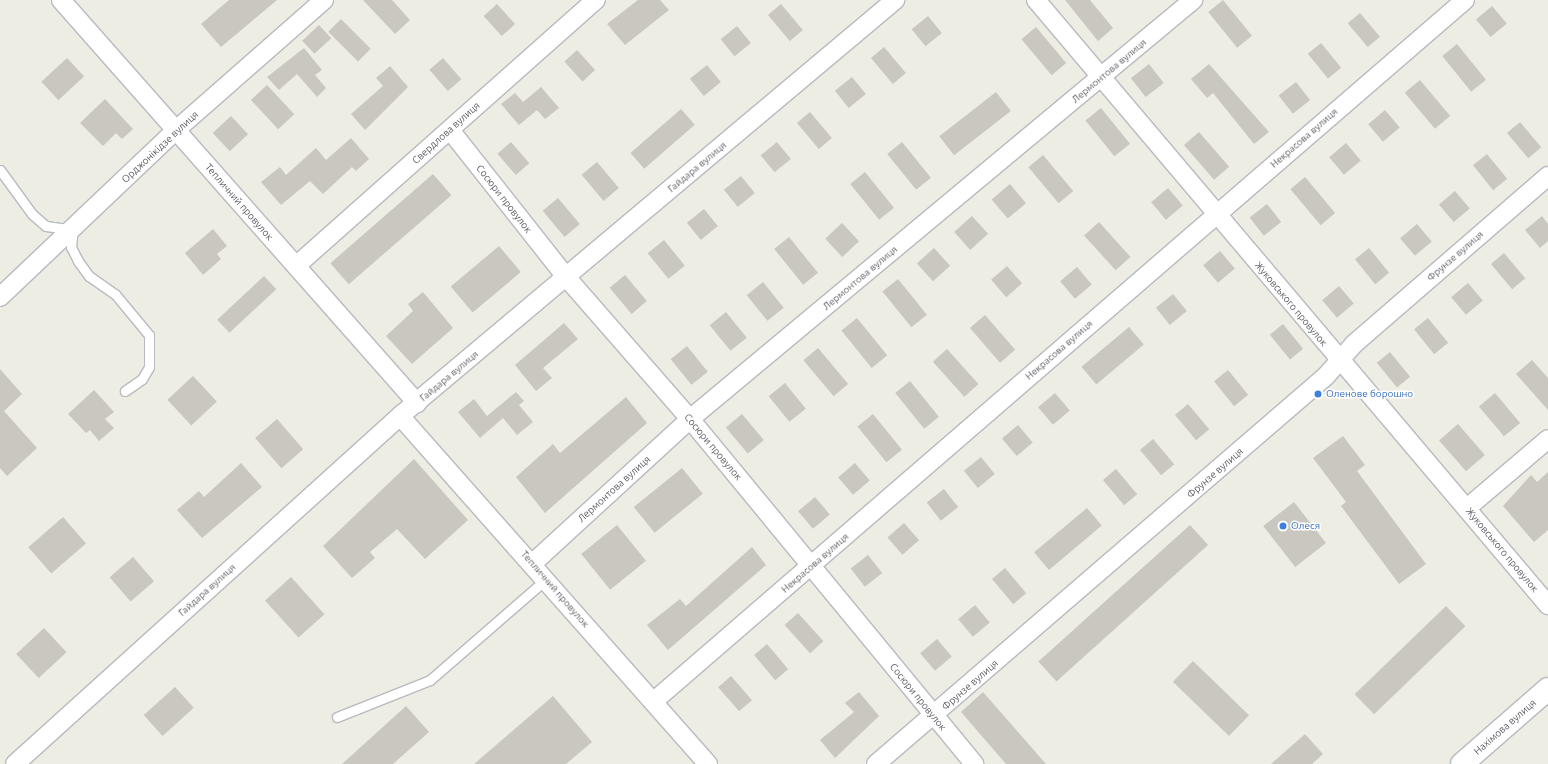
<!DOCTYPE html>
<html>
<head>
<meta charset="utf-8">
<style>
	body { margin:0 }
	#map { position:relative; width:1548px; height:764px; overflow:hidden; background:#eeede3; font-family:Ubuntu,sans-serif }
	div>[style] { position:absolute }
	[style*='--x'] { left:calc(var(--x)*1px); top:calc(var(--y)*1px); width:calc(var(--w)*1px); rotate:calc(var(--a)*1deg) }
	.building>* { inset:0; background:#c9c7c0; transform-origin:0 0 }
	.roads { filter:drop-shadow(1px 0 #b8bac0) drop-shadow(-1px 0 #b8bac0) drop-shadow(0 1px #b8bac0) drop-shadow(0 -1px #b8bac0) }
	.lane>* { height:9px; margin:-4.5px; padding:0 4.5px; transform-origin:4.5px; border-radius:4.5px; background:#fff }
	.street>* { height:18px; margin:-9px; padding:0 9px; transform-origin:9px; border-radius:9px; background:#fff }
	.secondary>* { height:22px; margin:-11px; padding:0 11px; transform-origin:11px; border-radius:11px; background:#fff }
	.dots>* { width:11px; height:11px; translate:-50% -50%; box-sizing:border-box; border:2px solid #fff; border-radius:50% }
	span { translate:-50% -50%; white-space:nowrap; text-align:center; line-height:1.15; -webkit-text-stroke:3px #fff; paint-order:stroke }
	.street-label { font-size:10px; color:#5b5e64 }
	.shop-label { font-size:10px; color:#366cbe }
	.left { translate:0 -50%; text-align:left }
</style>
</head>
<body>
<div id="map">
	<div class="building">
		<i style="clip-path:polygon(229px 0,277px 0,221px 47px,201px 24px)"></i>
		<i style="clip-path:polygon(363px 0,392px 0,410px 20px,395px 34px)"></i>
		<i style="clip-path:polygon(638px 0,660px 0,669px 10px,625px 45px,607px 24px)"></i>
		<i style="clip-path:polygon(1065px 0,1090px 0,1113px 28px,1098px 41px)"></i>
		<i style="left:1223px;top:0;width:46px;height:19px;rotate:51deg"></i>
		<i style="left:497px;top:4px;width:27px;height:18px;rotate:48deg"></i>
		<i style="left:781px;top:4px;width:34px;height:17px;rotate:50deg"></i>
		<i style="left:1492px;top:6px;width:23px;height:21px;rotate:50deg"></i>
		<i style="left:1360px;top:13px;width:31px;height:16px;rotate:50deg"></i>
		<i style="left:928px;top:16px;width:22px;height:21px;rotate:51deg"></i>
		<i style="left:341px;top:19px;width:42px;height:18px;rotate:45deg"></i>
		<i style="left:319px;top:25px;width:18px;height:23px;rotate:47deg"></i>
		<i style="left:737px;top:26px;width:22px;height:21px;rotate:51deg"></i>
		<i style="left:1036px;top:27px;width:47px;height:19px;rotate:50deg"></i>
		<i style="left:1321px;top:43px;width:32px;height:17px;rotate:51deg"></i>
		<i style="left:1457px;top:44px;width:46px;height:19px;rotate:51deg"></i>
		<i style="left:884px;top:47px;width:34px;height:17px;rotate:50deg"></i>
		<i style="clip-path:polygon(304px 48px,322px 70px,315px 75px,326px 88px,317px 97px,297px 74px,279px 90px,267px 77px)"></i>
		<i style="left:577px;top:50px;width:27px;height:17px;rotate:48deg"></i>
		<i style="left:67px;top:58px;width:25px;height:35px;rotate:47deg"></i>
		<i style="left:443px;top:58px;width:28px;height:18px;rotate:49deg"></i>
		<i style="left:1149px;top:64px;width:24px;height:23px;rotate:52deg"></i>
		<i style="clip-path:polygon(1209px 64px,1269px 132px,1254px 144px,1213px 93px,1207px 98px,1191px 79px)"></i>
		<i style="left:707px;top:65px;width:22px;height:22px;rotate:51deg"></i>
		<i style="clip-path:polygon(390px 66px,408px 87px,365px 130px,351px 114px,383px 86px,376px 78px)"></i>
		<i style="left:852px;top:77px;width:22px;height:22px;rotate:51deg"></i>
		<i style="left:1420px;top:80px;width:47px;height:20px;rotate:50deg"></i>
		<i style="left:1296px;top:82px;width:23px;height:22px;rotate:52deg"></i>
		<i style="left:267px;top:85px;width:40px;height:22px;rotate:47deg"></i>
		<i style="clip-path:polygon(541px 87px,559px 108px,545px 119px,537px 110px,519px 125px,501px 104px,515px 93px,523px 102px)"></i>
		<i style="left:996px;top:92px;width:24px;height:72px;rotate:52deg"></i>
		<i style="clip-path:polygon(105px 99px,133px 129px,122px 139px,116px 133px,103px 146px,80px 123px)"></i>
		<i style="left:1101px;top:108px;width:46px;height:20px;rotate:51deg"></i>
		<i style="left:681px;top:109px;width:21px;height:67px;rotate:49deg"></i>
		<i style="left:1385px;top:110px;width:23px;height:22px;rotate:50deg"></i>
		<i style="left:810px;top:112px;width:34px;height:17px;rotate:50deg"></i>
		<i style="left:231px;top:116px;width:25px;height:25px;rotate:47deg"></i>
		<i style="left:1520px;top:122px;width:33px;height:17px;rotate:50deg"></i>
		<i style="left:1199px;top:132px;width:46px;height:20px;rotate:49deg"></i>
		<i style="clip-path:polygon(351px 138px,369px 159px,356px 171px,352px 167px,323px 194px,310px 181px,281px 205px,261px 182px,280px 167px,286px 175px,316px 148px,326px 160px)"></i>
		<i style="left:511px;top:142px;width:28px;height:18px;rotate:49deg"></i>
		<i style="left:777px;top:142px;width:22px;height:21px;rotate:51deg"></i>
		<i style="left:902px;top:142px;width:46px;height:19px;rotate:51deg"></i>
		<i style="left:1346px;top:143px;width:23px;height:22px;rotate:50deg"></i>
		<i style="left:1487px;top:154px;width:32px;height:18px;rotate:51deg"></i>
		<i style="left:1043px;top:155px;width:47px;height:19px;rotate:50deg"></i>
		<i style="left:597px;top:162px;width:34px;height:20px;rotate:50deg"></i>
		<i style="left:865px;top:172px;width:46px;height:19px;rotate:51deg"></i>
		<i style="left:433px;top:174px;width:28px;height:136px;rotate:49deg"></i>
		<i style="left:741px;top:176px;width:22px;height:22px;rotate:51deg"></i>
		<i style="left:1305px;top:177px;width:47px;height:19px;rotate:50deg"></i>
		<i style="left:1010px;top:184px;width:25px;height:24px;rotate:50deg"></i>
		<i style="left:1168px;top:188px;width:23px;height:22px;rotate:50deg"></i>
		<i style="left:1455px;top:191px;width:23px;height:21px;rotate:50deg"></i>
		<i style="left:558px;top:198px;width:34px;height:20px;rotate:50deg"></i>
		<i style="left:1267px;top:204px;width:23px;height:22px;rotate:52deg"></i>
		<i style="left:704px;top:209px;width:22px;height:22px;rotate:51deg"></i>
		<i style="left:972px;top:216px;width:24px;height:24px;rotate:48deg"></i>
		<i style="clip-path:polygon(1542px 216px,1548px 224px,1548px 241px,1540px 248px,1525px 230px)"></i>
		<i style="left:1099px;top:222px;width:47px;height:20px;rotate:48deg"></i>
		<i style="left:842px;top:223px;width:25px;height:23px;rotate:47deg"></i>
		<i style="left:1417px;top:224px;width:23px;height:22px;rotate:50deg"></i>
		<i style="clip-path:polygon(213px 229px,227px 246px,217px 254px,221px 259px,203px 275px,185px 253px)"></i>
		<i style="left:789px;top:237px;width:46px;height:19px;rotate:51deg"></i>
		<i style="left:664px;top:240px;width:33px;height:21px;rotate:51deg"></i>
		<i style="left:499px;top:246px;width:34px;height:63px;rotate:50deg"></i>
		<i style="left:934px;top:248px;width:24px;height:23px;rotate:48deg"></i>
		<i style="left:1369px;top:248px;width:32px;height:18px;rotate:51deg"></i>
		<i style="left:1220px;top:251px;width:23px;height:22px;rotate:50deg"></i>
		<i style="left:1504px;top:253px;width:33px;height:17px;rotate:50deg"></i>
		<i style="left:1007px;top:266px;width:23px;height:21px;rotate:49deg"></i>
		<i style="left:1077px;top:267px;width:23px;height:22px;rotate:50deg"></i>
		<i style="left:625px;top:275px;width:34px;height:20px;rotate:50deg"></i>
		<i style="left:264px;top:276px;width:18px;height:64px;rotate:47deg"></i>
		<i style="left:898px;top:279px;width:46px;height:20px;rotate:51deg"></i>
		<i style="left:763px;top:282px;width:33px;height:21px;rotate:51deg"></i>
		<i style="left:1468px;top:283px;width:23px;height:22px;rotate:50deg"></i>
		<i style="left:1339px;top:286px;width:23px;height:22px;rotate:50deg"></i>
		<i style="clip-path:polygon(423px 292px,453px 328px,412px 364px,386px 336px,413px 311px,408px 304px)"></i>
		<i style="left:1173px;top:294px;width:22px;height:22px;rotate:51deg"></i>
		<i style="left:726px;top:312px;width:33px;height:21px;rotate:51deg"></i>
		<i style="left:985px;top:315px;width:46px;height:20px;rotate:49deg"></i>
		<i style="left:857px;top:318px;width:48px;height:20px;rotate:51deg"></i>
		<i style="left:1428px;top:318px;width:32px;height:18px;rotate:51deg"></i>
		<i style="clip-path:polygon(564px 323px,578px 339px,543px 368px,552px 378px,536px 391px,515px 365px)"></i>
		<i style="left:1283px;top:324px;width:32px;height:17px;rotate:51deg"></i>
		<i style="left:1129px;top:327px;width:23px;height:62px;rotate:50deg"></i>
		<i style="left:687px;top:346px;width:33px;height:21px;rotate:51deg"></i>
		<i style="left:818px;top:348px;width:47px;height:19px;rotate:50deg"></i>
		<i style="left:947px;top:349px;width:47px;height:19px;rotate:48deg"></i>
		<i style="left:1390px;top:352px;width:32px;height:17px;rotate:51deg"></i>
		<i style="clip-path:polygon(1532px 360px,1548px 378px,1548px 410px,1516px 374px)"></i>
		<i style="clip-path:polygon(0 369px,22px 394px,4px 411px,37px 448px,7px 476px,0 468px)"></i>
		<i style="left:1228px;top:370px;width:32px;height:18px;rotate:51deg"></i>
		<i style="left:193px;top:376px;width:35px;height:35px;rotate:47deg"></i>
		<i style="left:910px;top:381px;width:46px;height:19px;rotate:51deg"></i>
		<i style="left:785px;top:383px;width:33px;height:21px;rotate:51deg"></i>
		<i style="clip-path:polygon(94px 390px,114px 412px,105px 419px,114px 428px,99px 441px,90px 430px,86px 433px,68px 414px)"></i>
		<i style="clip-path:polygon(516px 392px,524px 401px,519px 405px,533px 422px,517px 435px,503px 418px,480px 438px,458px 412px,474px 399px,487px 416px)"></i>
		<i style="left:1055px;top:393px;width:23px;height:22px;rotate:50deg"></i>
		<i style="left:1495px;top:393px;width:39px;height:21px;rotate:50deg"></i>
		<i style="clip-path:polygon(626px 397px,647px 423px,545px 513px,516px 477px,553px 444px,560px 453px)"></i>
		<i style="left:1188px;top:404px;width:33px;height:17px;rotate:50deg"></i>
		<i style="left:742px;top:414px;width:34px;height:21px;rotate:50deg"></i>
		<i style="left:873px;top:414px;width:46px;height:20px;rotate:51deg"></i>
		<i style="left:277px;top:419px;width:40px;height:29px;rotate:49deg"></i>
		<i style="left:1458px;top:424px;width:41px;height:25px;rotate:49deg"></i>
		<i style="left:1018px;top:425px;width:23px;height:21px;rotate:50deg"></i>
		<i style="clip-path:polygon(1343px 436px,1365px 465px,1357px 471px,1426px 564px,1399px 584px,1341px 506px,1346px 502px,1313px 458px)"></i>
		<i style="left:1153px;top:439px;width:33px;height:17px;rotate:50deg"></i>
		<i style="left:981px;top:457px;width:22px;height:22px;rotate:51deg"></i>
		<i style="clip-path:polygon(414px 459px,468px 520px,425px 559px,397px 529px,370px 552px,375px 558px,352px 578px,323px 546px)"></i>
		<i style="clip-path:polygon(241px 463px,262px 487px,202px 538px,177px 510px,199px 491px,204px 497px)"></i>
		<i style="left:855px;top:463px;width:23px;height:22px;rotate:50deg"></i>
		<i style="left:682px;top:468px;width:33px;height:62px;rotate:51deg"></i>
		<i style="left:1116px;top:469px;width:33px;height:17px;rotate:50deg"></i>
		<i style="clip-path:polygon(1548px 472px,1548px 530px,1534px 542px,1503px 506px,1531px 475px,1537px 482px)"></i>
		<i style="left:944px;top:489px;width:23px;height:22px;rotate:52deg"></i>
		<i style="left:815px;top:497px;width:23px;height:22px;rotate:50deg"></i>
		<i style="left:1294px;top:502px;width:52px;height:39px;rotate:52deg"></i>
		<i style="left:1087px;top:508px;width:23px;height:69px;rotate:50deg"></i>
		<i style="left:63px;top:517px;width:35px;height:46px;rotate:49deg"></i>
		<i style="left:904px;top:523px;width:23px;height:22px;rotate:49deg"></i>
		<i style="left:617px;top:525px;width:46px;height:46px;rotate:51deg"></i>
		<i style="left:1190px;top:525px;width:27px;height:204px;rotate:48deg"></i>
		<i style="clip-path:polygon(752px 547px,766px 565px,668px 650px,647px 625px,680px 599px,686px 606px)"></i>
		<i style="left:868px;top:555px;width:23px;height:22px;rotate:52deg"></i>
		<i style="left:133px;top:557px;width:32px;height:31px;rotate:49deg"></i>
		<i style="left:1005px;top:568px;width:33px;height:17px;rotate:50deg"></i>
		<i style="left:291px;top:577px;width:50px;height:35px;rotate:48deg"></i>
		<i style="left:975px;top:605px;width:23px;height:22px;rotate:50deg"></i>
		<i style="left:1446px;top:606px;width:28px;height:127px;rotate:46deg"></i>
		<i style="left:798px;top:613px;width:38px;height:18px;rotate:48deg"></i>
		<i style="left:44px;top:628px;width:33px;height:38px;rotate:47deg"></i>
		<i style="left:937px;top:639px;width:23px;height:22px;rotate:50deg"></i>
		<i style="left:767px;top:644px;width:33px;height:17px;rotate:50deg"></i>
		<i style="left:1193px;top:661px;width:78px;height:29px;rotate:44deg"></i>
		<i style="left:731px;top:676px;width:32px;height:17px;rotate:49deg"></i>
		<i style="left:175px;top:687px;width:28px;height:42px;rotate:48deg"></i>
		<i style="clip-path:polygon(859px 692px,879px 716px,835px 758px,820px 740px,854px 712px,845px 703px)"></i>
		<i style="clip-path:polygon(983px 692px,1046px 764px,1006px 764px,961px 712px)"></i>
		<i style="clip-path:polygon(553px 696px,592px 742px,566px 764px,474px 764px)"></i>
		<i style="clip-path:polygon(406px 706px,429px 732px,393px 764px,342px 764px)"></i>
		<i style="clip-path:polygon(1305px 734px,1323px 754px,1312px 764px,1271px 764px)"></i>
	</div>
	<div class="roads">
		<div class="lane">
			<i style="--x:0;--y:170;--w:54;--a:54"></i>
			<i style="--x:32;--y:214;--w:18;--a:41"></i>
			<i style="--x:46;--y:226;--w:27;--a:8"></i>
			<i style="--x:73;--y:230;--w:17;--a:97"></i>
			<i style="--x:71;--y:247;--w:16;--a:63"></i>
			<i style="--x:78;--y:261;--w:19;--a:54"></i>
			<i style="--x:89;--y:276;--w:32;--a:35"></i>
			<i style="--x:115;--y:294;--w:53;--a:50.3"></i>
			<i style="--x:149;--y:335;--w:32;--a:90"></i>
			<i style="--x:149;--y:367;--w:14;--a:120"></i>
			<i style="--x:142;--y:379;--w:21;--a:145"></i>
			<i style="--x:337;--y:717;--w:100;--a:-21.7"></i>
			<i style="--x:430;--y:680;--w:154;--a:-41"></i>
		</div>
		<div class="street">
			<i style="--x:61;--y:0;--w:538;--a:48.54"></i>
			<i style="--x:1036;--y:0;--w:793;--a:49.76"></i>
			<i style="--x:450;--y:130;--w:189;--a:51.7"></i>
			<i style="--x:567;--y:278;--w:187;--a:48.9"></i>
			<i style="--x:690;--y:419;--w:447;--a:50.5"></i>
			<i style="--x:296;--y:266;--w:401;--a:-41.6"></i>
			<i style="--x:0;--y:297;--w:243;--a:-43.5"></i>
			<i style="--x:176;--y:130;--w:197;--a:-41.3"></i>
			<i style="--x:400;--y:416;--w:465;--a:48.5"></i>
			<i style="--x:1467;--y:508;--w:106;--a:-40.4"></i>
			<i style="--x:533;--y:563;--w:213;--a:-42.5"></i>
			<i style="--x:690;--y:419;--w:655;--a:-39.79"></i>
			<i style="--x:654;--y:701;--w:1072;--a:-40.84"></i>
			<i style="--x:15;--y:764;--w:519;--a:-42.11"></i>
			<i style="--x:400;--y:416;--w:647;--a:-40.04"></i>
			<i style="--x:876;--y:764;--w:594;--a:-40.77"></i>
			<i style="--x:1326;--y:376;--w:43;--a:-48.8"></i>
			<i style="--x:1354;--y:344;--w:257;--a:-40.9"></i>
		</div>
		<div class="secondary">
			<i style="--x:1462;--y:764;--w:114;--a:-41.1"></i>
		</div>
	</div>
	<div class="dots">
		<i style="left:1318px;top:394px;background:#3f7fe0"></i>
		<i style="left:1283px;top:526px;background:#3f7fe0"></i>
	</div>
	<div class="street-label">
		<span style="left:1109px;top:71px;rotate:-40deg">Лермонтова вулиця</span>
		<span style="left:446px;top:133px;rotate:-42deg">Свердлова вулиця</span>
		<span style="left:1304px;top:138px;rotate:-41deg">Некрасова вулиця</span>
		<span style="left:160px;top:147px;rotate:-43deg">Орджонікідзе вулиця</span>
		<span style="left:697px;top:167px;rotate:-40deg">Гайдара вулиця</span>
		<span style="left:504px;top:199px;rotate:52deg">Сосюри провулок</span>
		<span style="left:239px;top:202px;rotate:49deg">Тепличний провулок</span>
		<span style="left:1455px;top:256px;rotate:-41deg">Фрунзе вулиця</span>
		<span style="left:860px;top:278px;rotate:-40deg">Лермонтова вулиця</span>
		<span style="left:1291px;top:304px;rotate:50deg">Жуковського провулок</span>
		<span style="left:1059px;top:350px;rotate:-41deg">Некрасова вулиця</span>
		<span style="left:449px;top:376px;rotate:-40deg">Гайдара вулиця</span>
		<span style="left:713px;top:447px;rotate:50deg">Сосюри провулок</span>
		<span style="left:1215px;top:473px;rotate:-41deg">Фрунзе вулиця</span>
		<span style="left:614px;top:489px;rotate:-42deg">Лермонтова вулиця</span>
		<span style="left:1502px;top:550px;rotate:50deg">Жуковського провулок</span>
		<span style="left:815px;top:563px;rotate:-41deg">Некрасова вулиця</span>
		<span style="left:555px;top:589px;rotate:49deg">Тепличний провулок</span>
		<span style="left:207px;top:590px;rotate:-42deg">Гайдара вулиця</span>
		<span style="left:970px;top:685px;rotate:-41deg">Фрунзе вулиця</span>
		<span style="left:918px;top:697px;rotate:51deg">Сосюри провулок</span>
		<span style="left:1505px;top:727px;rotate:-41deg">Нахімова вулиця</span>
	</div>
	<div class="shop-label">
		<span class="left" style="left:1326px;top:394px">Оленове борошно</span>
		<span class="left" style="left:1291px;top:526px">Олеся</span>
	</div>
</div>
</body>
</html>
